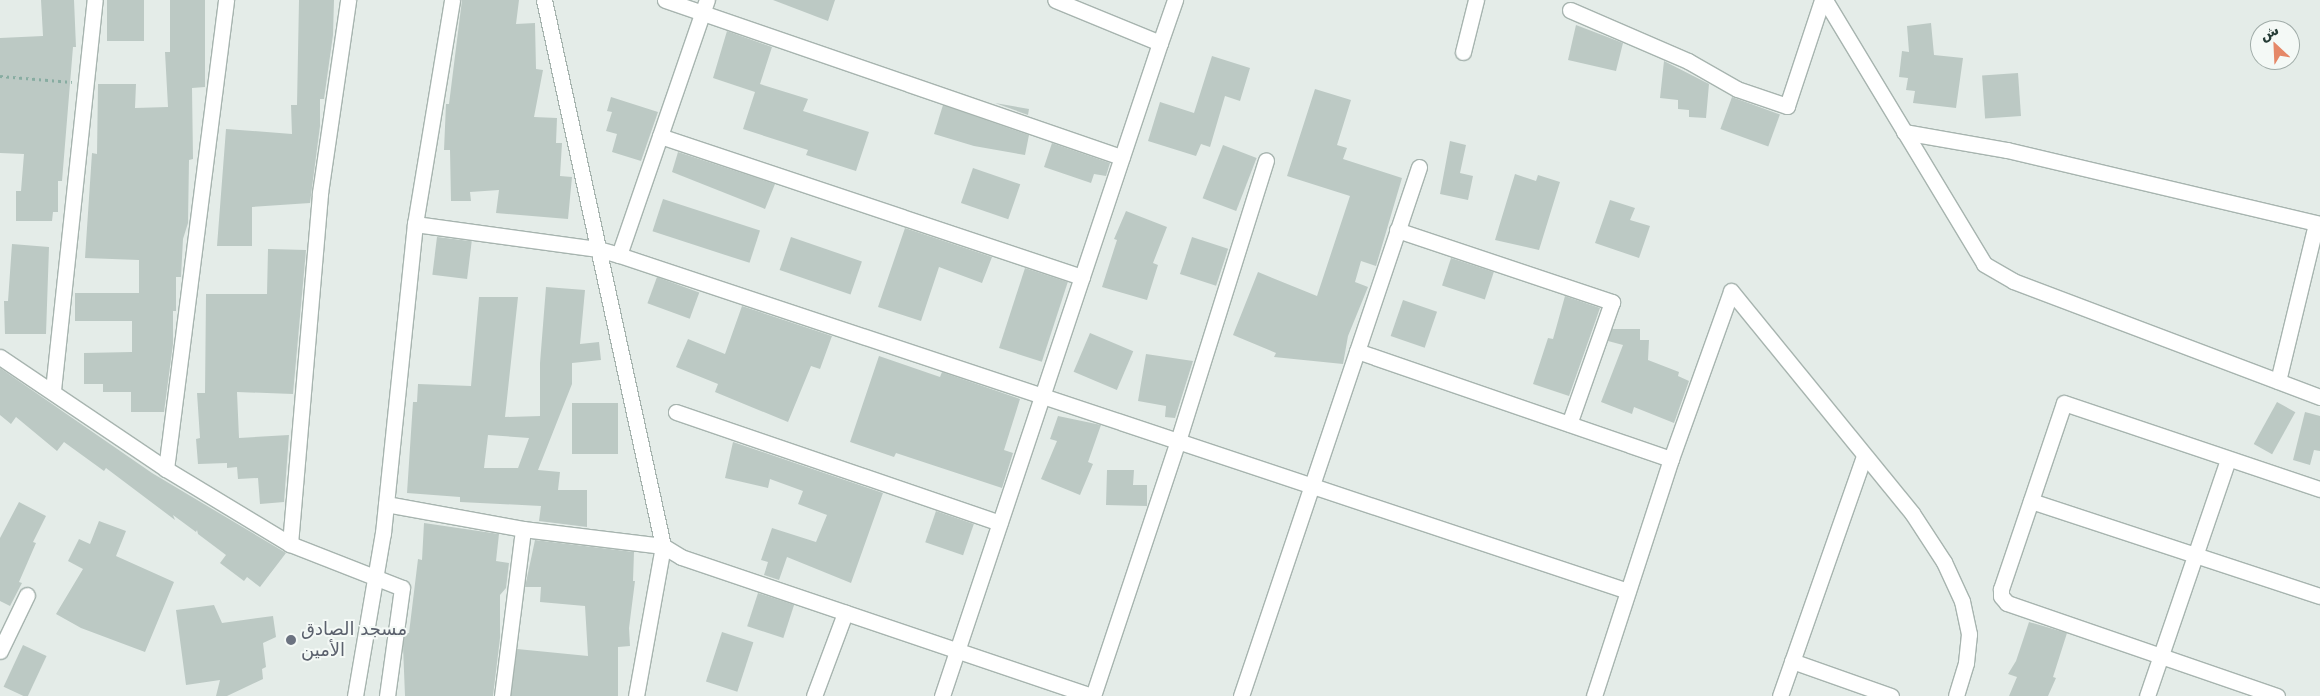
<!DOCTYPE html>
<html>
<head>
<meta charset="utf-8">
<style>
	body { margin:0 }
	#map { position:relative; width:2320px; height:696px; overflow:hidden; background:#e4ece8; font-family:"DejaVu Sans","Noto Sans Arabic",sans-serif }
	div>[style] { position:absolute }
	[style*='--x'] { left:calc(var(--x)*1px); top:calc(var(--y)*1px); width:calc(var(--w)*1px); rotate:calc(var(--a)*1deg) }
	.building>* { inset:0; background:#bcc9c4; transform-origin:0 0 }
	.path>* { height:3px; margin-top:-1.5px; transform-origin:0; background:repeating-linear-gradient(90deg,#87aca1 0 2.5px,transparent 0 6.5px) }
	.roads { filter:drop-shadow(1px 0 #a7b4af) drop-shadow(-1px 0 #a7b4af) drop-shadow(0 1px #a7b4af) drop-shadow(0 -1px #a7b4af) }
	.street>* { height:15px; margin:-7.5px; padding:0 7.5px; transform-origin:7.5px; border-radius:7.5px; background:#fff }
	.secondary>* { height:15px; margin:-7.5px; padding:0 7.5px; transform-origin:7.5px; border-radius:7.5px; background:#fff }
	.dots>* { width:14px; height:14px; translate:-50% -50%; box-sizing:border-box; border:2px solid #f4f9f6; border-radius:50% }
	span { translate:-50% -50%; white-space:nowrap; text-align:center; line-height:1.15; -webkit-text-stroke:4px #f4f9f6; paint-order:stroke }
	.worship-label { font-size:18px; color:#5b616d }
	.left { translate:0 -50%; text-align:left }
	.north { position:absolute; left:2250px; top:20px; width:50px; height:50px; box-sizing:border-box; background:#f4f9f6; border:1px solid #a1ada9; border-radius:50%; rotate:335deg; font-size:14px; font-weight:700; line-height:20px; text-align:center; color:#253c36 }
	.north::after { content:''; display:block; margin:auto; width:18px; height:22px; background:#e58868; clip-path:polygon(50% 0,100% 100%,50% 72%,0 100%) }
</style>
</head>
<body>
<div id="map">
	<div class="building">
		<i style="clip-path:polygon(41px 0,74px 0,76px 47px,73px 47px,62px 181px,58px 181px,58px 212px,53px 212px,52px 221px,16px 221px,16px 191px,21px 191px,24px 154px,0 153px,0 38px,43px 36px)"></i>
		<i style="left:107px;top:0;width:37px;height:41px"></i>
		<i style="clip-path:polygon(170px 0,205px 0,205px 87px,192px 88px,193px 159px,189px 160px,188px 223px,183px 239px,181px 277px,176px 277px,176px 311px,173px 311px,173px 344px,164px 412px,131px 412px,131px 392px,103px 392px,103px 384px,84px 384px,84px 353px,132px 352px,132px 321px,75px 321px,75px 293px,139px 293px,139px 260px,85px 258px,92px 153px,97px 154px,98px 84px,136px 84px,135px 108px,168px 107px,165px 52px,170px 52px)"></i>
		<i style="clip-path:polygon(299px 0,334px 0,333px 35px,324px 99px,320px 99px,320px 126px,310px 203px,252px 207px,252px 246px,217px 246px,226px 129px,292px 134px,291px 105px,297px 105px)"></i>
		<i style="clip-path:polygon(462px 0,519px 0,516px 24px,535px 23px,536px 69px,543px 70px,534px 117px,557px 118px,556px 143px,562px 143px,560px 176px,572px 177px,568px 219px,496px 213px,499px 190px,470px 192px,471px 201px,451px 201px,450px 150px,444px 150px,446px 104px,449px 104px)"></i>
		<i style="clip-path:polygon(773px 0,835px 0,828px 21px)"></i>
		<i style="clip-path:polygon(1931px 23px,1934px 55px,1963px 58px,1956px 108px,1913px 103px,1915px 91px,1906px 90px,1908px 78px,1899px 77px,1902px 51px,1909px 52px,1907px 26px)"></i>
		<i style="clip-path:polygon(1576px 25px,1623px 43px,1616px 71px,1568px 60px)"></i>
		<i style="clip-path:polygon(727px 31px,772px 47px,760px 84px,808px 99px,803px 111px,869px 132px,856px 171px,806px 155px,808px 150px,743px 129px,755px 92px,713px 78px)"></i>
		<i style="clip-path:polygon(1212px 56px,1250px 68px,1240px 101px,1225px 96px,1210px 147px,1201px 144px,1196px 156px,1148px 141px,1160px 102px,1194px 113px)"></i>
		<i style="clip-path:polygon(1664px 61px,1709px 84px,1706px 118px,1689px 117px,1689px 110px,1678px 109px,1678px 100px,1660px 98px)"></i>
		<i style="left:2018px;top:73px;width:43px;height:36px;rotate:86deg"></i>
		<i style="clip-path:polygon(1315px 89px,1351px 100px,1337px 145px,1347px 148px,1343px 159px,1402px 178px,1376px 266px,1361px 261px,1355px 282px,1368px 287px,1348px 336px,1343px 364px,1274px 357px,1276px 353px,1233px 335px,1258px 272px,1317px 296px,1350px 196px,1287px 176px)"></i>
		<i style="clip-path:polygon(611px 97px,658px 112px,641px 161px,612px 152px,617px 134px,606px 131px,612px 112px,607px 111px)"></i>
		<i style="left:1732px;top:97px;width:51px;height:34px;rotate:20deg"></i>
		<i style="clip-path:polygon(995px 103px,1029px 109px,1028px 115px)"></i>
		<i style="clip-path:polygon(943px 105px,1029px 135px,1025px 155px,974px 146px,934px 134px)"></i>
		<i style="clip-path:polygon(1450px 141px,1466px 145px,1460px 173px,1473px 176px,1468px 200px,1440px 194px)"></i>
		<i style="clip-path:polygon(1052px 143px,1110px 163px,1106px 176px,1094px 174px,1091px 183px,1044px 167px)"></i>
		<i style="left:1223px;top:145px;width:36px;height:57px;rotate:21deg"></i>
		<i style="clip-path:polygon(678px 152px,775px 184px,765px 209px,672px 172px)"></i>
		<i style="left:973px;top:168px;width:50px;height:37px;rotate:19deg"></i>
		<i style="clip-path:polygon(1515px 174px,1536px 181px,1538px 175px,1560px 182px,1539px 250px,1495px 240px)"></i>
		<i style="left:663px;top:199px;width:102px;height:34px;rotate:18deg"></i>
		<i style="clip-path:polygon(1610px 200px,1635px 208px,1630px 220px,1650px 226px,1639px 258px,1595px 243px)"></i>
		<i style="clip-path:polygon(1126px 211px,1167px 227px,1153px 263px,1158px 265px,1147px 300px,1102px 287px,1117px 240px,1114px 239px)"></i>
		<i style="clip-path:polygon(905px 228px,992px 257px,982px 283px,939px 267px,921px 321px,878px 307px)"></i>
		<i style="left:437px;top:237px;width:35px;height:38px;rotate:7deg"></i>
		<i style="left:791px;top:237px;width:75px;height:35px;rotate:19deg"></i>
		<i style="left:1192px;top:237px;width:38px;height:39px;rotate:18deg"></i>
		<i style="clip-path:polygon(12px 244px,49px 247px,46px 334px,5px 334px,4px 301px,8px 301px)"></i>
		<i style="clip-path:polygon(268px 249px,306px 250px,293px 394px,237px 392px,239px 438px,289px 435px,284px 502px,260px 504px,258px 478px,238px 479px,237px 467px,227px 468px,227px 463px,198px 464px,196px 439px,200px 438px,197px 393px,205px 393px,206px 294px,267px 294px)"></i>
		<i style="left:1451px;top:258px;width:45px;height:29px;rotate:18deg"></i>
		<i style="left:1025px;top:268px;width:45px;height:84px;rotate:18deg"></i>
		<i style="left:657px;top:277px;width:45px;height:28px;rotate:20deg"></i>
		<i style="clip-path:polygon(evenodd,546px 287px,585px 290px,580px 344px,599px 342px,601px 360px,572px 363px,572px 384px,538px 470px,560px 472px,558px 490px,587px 490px,587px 527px,539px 521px,541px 506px,460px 502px,460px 497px,407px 493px,413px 402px,417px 402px,418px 384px,471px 386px,479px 297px,518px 297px,505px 417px,540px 416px,540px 363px,546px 287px,488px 435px,529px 438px,518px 468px,484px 468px,488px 435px)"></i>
		<i style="clip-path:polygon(1565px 296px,1600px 308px,1569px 396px,1533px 384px,1548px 338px,1553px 339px)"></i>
		<i style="left:1403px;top:300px;width:36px;height:38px;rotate:19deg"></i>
		<i style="clip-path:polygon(742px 306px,832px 336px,820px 369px,811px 366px,788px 422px,715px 392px,718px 384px,676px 367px,688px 339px,725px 354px)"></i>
		<i style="clip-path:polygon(1612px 329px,1640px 329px,1640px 340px,1649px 340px,1648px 360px,1679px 372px,1678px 376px,1689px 381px,1674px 423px,1634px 407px,1632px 414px,1601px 402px,1623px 345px,1608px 341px)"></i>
		<i style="left:1090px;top:333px;width:47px;height:42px;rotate:23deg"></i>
		<i style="clip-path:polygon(1146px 354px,1193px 361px,1175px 418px,1165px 417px,1166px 406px,1138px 401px)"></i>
		<i style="clip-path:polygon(879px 356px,940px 377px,942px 372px,1020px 399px,1004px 450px,1013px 453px,1002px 488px,896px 453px,894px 457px,850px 442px)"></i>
		<i style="clip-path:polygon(0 368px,152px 473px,286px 553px,260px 587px,247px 577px,244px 581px,220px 563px,226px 555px,198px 534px,197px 530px,196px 532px,173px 515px,175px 520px,106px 468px,104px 471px,64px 442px,57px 451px,16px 417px,11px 424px,0 415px)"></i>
		<i style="left:2277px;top:402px;width:21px;height:48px;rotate:29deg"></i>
		<i style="left:572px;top:403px;width:46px;height:51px"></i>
		<i style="clip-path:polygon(2305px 412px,2320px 416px,2320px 451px,2314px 450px,2310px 465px,2293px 460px)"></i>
		<i style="clip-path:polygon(1058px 416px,1101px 425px,1088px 462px,1093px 464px,1080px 495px,1041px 479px,1057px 441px,1050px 439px)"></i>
		<i style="clip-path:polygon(733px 442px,883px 493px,851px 583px,787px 557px,779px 580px,764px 575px,768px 562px,761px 560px,772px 528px,816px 542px,827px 515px,798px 504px,803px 491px,770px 479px,768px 488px,725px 478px)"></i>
		<i style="clip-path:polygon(1107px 470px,1134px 470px,1133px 485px,1147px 485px,1147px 506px,1106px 505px)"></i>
		<i style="clip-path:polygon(19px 502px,46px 516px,33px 542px,36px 543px,19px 582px,22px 583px,10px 606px,0 601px,0 538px)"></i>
		<i style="left:936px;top:511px;width:40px;height:33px;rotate:19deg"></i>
		<i style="clip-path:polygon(99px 521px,126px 531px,116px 556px,174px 582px,145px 652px,81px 628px,56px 614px,83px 569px,68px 561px,79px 539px,90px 544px)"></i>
		<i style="clip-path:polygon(424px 523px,499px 534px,496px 561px,509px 563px,506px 588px,500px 595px,500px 638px,493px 696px,405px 696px,403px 646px,405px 633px,409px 633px,418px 559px,422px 560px)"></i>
		<i style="clip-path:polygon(535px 540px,634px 552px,633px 581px,635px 581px,629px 628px,630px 646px,618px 647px,618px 696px,511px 696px,517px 649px,588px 656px,585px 606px,540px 602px,541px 587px,525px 587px)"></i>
		<i style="left:758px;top:593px;width:38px;height:35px;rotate:18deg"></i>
		<i style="clip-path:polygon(214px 605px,222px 623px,273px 616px,276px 637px,263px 643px,266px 667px,262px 669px,263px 679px,227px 696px,216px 696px,220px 680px,186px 685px,176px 610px)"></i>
		<i style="clip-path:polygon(2029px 622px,2067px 633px,2053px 677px,2056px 678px,2048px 696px,2009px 696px,2017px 677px,2008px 674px,2016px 661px)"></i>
		<i style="left:722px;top:632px;width:33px;height:52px;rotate:18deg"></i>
		<i style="left:23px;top:645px;width:26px;height:46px;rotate:25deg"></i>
	</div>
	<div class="path">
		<i style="--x:0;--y:76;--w:72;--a:4.8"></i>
	</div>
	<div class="roads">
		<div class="street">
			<i style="--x:544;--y:0;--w:559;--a:77.7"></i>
			<i style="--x:663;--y:546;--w:152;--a:100.2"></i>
			<i style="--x:665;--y:0;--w:483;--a:19"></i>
			<i style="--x:1825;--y:0;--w:308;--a:58.9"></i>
			<i style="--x:1984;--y:264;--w:34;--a:30"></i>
			<i style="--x:2013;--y:281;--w:328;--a:20.7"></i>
			<i style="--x:1570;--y:10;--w:129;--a:23.4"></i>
			<i style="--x:1688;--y:61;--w:56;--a:29.7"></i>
			<i style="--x:1737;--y:89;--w:53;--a:18.8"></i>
			<i style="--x:1787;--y:106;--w:112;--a:-71.7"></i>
			<i style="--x:1160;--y:43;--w:46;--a:-70.8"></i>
			<i style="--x:1463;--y:52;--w:54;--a:-76"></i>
			<i style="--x:1904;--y:132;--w:105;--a:9.9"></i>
			<i style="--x:2007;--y:150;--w:322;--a:13.3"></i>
			<i style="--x:660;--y:136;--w:445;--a:18.5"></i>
			<i style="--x:415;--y:224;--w:185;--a:7.8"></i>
			<i style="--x:598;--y:249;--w:22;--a:16"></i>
			<i style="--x:619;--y:255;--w:1063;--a:18.42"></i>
			<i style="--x:1397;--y:230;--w:227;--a:18.5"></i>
			<i style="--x:1612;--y:302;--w:129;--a:109.4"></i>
			<i style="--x:619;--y:255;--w:270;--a:-71"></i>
			<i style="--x:1731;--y:291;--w:286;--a:50.8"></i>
			<i style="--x:1912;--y:513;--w:59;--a:56.9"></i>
			<i style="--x:1944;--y:562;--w:43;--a:65.2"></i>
			<i style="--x:1962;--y:601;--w:34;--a:78"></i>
			<i style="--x:1969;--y:634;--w:29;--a:96"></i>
			<i style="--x:1966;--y:663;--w:34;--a:107"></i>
			<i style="--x:1357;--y:351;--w:332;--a:19"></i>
			<i style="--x:0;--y:357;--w:200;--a:34"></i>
			<i style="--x:166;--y:469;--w:145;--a:31.2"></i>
			<i style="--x:290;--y:544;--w:120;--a:21.4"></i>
			<i style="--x:402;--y:588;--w:109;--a:97.9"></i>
			<i style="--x:2278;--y:381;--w:162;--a:-76.4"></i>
			<i style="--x:53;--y:390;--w:392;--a:-83.9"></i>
			<i style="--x:676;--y:412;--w:342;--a:18.9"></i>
			<i style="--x:166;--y:469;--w:473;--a:-82.7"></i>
			<i style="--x:2031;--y:501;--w:304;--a:18.2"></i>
			<i style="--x:386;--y:504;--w:139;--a:10.3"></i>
			<i style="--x:523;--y:529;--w:141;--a:6.9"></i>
			<i style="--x:663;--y:546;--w:21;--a:31"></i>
			<i style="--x:681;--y:557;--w:433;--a:18.7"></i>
			<i style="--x:290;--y:544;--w:352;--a:-85.1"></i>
			<i style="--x:320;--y:193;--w:195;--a:-81.7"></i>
			<i style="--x:0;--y:651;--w:62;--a:-64.3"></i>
			<i style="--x:1792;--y:661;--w:105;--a:19.5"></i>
			<i style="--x:502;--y:696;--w:168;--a:-82.8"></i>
			<i style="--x:814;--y:696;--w:89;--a:-69.5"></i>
			<i style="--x:942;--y:696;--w:688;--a:-71.54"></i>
			<i style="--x:1160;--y:43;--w:113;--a:-157.7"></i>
			<i style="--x:1093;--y:696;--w:269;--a:-71.6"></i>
			<i style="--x:1178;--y:441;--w:294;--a:-72.6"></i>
			<i style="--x:1241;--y:696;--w:558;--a:-71.4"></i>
			<i style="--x:1594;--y:696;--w:249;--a:-72"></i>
			<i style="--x:1671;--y:459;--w:178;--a:-70.3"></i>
			<i style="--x:1780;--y:696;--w:254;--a:-70.7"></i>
			<i style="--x:2147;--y:696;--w:250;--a:-71.1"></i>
			<i style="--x:2277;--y:696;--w:286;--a:-161"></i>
			<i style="--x:2007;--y:603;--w:9;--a:-131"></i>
			<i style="--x:2001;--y:596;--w:7;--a:-90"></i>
			<i style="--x:2001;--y:589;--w:196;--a:-71.3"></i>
			<i style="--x:2064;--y:403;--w:270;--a:18.6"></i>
		</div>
		<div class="secondary">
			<i style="--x:355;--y:696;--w:165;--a:-80.3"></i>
			<i style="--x:383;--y:533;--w:311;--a:-84.1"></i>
			<i style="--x:415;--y:224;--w:227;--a:-80.6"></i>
		</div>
	</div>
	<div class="dots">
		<i style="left:291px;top:640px;background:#6b7280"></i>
	</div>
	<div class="worship-label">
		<span class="left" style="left:301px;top:640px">مسجد الصادق<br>الأمين</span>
	</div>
	<div class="north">ش</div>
</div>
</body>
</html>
